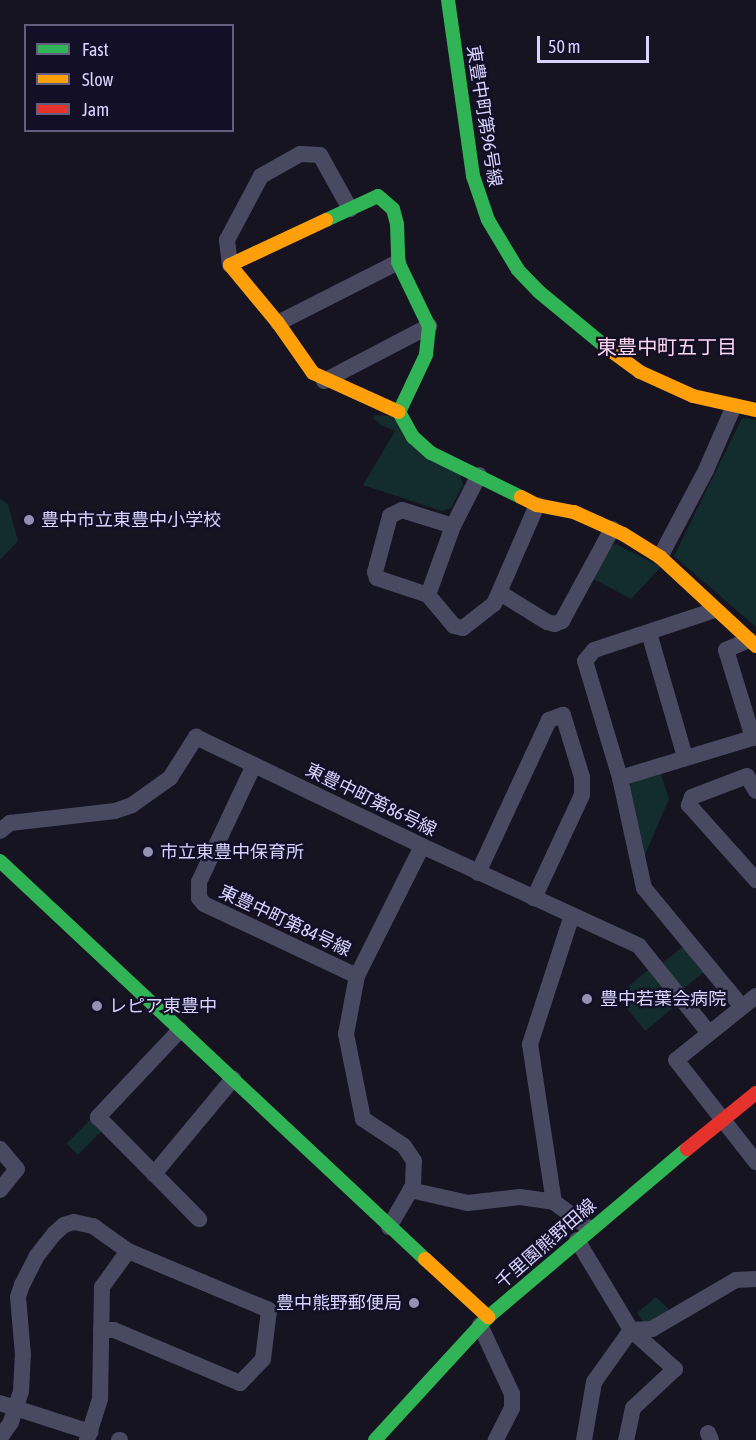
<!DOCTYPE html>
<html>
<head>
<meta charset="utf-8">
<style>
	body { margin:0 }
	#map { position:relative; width:756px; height:1440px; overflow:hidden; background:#161421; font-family:"Asap Condensed","Noto Sans JP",sans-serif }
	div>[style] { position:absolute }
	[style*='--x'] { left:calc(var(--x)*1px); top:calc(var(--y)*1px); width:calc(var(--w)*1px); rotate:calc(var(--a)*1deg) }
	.green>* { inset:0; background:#132c2d; transform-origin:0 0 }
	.street>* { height:16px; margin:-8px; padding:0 8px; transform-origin:8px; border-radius:8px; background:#4a4962 }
	.fast>* { height:14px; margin:-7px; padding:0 7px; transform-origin:7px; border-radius:7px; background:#30b455 }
	.slow>* { height:14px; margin:-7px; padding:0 7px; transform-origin:7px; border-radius:7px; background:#ff9f0a }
	.jam>* { height:14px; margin:-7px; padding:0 7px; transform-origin:7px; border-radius:7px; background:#e5322d }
	.dots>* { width:16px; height:16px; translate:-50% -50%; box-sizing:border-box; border:3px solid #130f26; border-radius:50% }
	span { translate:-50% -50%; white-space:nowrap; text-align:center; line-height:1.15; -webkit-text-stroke:4.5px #130f26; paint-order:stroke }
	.street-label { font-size:18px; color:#d9d4ff }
	.poi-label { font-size:18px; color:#d9d4ff }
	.left { translate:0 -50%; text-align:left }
	.right { translate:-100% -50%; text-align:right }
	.neighbourhood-label { font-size:20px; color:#ffd6f0 }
	.legend { position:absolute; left:24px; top:24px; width:210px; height:108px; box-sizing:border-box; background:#130f26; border:2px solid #625e7d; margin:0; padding:8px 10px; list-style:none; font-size:18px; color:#d9d4ff }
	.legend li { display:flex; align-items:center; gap:12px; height:30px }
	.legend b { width:30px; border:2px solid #625e7d }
	.scale { position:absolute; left:537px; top:36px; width:112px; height:27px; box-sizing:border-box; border:3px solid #d9d4ff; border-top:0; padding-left:8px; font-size:18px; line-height:21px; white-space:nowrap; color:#d9d4ff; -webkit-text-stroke:4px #130f26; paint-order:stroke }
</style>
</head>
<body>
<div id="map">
	<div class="green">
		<i style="clip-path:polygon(375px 415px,391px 416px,460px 474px,463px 485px,451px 508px,442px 511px,363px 485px,395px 431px,381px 425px,373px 418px)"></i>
		<i style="clip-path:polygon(742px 418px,756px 420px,756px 627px,674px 556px)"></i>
		<i style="clip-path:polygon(0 499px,8px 504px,18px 541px,0 560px)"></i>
		<i style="clip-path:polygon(616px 544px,661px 567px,631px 599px,590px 577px,607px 547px)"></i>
		<i style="clip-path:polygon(660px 772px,669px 799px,644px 857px,629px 788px,632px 782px)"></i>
		<i style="left:686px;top:944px;width:33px;height:33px;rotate:51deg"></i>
		<i style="left:648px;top:970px;width:45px;height:41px;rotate:50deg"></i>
		<i style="left:92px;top:1118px;width:16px;height:36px;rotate:45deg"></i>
		<i style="clip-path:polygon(656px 1297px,669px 1310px,646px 1325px,637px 1313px)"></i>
	</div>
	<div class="street">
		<i style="--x:230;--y:265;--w:25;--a:-97"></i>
		<i style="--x:227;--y:240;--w:72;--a:-62"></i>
		<i style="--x:261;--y:176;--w:45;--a:-29.4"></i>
		<i style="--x:300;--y:154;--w:20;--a:3"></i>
		<i style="--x:320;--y:155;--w:62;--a:60.9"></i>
		<i style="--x:278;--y:323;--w:135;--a:-26.9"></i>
		<i style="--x:324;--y:381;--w:119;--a:-27.6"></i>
		<i style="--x:479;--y:475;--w:57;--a:117"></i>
		<i style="--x:453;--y:526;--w:73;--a:109.9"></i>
		<i style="--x:428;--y:595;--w:40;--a:50"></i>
		<i style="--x:454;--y:626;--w:9;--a:13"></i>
		<i style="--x:463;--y:628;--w:39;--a:-38"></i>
		<i style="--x:494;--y:604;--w:108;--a:-66.5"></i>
		<i style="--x:660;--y:557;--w:98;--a:-62.1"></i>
		<i style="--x:706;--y:470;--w:70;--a:-66.4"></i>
		<i style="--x:500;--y:593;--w:55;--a:31.7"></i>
		<i style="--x:547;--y:622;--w:8;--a:14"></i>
		<i style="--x:555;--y:624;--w:8;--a:-23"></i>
		<i style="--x:562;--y:621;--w:105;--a:-61.5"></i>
		<i style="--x:428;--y:595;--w:54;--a:-161.6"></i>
		<i style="--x:377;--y:578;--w:6;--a:-108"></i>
		<i style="--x:375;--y:572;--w:58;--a:-75"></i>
		<i style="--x:390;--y:516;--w:13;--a:-27"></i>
		<i style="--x:402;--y:510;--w:53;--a:17.4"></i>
		<i style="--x:715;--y:610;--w:127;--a:161.7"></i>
		<i style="--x:594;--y:650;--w:14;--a:129"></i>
		<i style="--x:585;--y:661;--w:122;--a:73.3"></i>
		<i style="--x:620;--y:778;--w:113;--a:77.7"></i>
		<i style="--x:644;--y:888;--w:154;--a:50.5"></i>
		<i style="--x:649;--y:633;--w:129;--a:73.8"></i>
		<i style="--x:749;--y:640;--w:25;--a:157"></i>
		<i style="--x:726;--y:650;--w:92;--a:72.9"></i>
		<i style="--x:254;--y:765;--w:129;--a:115.2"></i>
		<i style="--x:199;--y:882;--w:16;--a:90"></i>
		<i style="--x:199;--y:898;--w:8;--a:50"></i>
		<i style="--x:204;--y:904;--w:169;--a:25.2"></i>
		<i style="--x:620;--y:778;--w:142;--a:-16.8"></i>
		<i style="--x:756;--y:791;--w:17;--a:-121"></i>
		<i style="--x:747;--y:776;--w:59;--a:159.1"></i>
		<i style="--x:692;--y:797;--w:9;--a:111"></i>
		<i style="--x:689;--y:805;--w:101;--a:48.2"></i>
		<i style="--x:0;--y:831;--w:13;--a:-39"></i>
		<i style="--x:10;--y:823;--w:106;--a:-6.5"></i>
		<i style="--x:115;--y:811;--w:18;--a:-19"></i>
		<i style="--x:132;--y:805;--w:47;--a:-35.4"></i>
		<i style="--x:170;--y:778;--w:49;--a:-57.6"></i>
		<i style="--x:196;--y:737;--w:251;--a:25.7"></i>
		<i style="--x:422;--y:846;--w:239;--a:24.7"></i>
		<i style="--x:639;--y:946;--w:112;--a:51.2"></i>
		<i style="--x:478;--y:873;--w:169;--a:-65.1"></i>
		<i style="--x:549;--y:720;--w:15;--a:-20"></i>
		<i style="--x:563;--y:715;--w:65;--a:73"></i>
		<i style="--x:582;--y:777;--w:18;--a:90"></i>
		<i style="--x:582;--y:795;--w:114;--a:115"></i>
		<i style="--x:572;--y:915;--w:136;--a:108"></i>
		<i style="--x:530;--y:1044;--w:160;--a:81.4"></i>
		<i style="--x:554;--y:1202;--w:45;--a:36.9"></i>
		<i style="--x:756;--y:996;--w:102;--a:141.3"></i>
		<i style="--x:676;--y:1060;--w:130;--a:51.9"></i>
		<i style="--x:180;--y:1030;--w:120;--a:133.3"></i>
		<i style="--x:98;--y:1117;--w:144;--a:45.3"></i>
		<i style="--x:0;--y:1149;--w:26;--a:50"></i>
		<i style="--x:17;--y:1169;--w:27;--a:129"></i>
		<i style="--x:154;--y:1174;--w:124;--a:-50.3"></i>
		<i style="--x:410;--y:1190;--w:59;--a:12.6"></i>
		<i style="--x:468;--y:1203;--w:52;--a:-6.6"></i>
		<i style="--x:520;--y:1197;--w:34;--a:8"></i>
		<i style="--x:389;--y:1227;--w:48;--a:-59.7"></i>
		<i style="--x:413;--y:1186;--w:25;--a:-88"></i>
		<i style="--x:414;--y:1161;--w:18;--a:-124"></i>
		<i style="--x:404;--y:1146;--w:49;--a:-146.6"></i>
		<i style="--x:363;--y:1119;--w:87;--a:-101.3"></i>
		<i style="--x:346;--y:1034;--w:59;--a:-79.3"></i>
		<i style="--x:357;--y:976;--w:145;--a:-63.4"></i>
		<i style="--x:577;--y:1240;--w:105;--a:59"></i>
		<i style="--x:631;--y:1330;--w:59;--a:41.6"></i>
		<i style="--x:675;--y:1369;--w:57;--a:137.1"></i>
		<i style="--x:633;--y:1408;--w:33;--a:102"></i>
		<i style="--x:480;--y:1325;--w:76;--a:65.1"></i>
		<i style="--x:512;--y:1394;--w:14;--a:90"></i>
		<i style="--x:512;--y:1408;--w:36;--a:117"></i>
		<i style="--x:101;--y:1330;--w:13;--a:0"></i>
		<i style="--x:114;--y:1330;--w:137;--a:22.8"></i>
		<i style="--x:240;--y:1383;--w:33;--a:-46"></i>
		<i style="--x:263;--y:1359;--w:49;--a:-83"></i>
		<i style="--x:269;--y:1310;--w:153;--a:-157.3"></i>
		<i style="--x:0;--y:1403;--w:95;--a:17.9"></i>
		<i style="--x:708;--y:1433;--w:8;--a:67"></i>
		<i style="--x:0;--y:1438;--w:19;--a:-55"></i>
		<i style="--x:11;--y:1422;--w:33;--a:-72"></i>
		<i style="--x:21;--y:1391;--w:36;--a:-87"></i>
		<i style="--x:23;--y:1355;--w:58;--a:-94.9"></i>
		<i style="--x:18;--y:1297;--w:13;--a:-72"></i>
		<i style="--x:22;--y:1285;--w:31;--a:-63"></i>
		<i style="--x:36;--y:1257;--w:29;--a:-52"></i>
		<i style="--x:54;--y:1234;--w:13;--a:-42"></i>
		<i style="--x:64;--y:1225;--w:10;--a:-17"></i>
		<i style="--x:74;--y:1222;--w:19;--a:12"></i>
		<i style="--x:93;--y:1226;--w:43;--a:35.5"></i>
		<i style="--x:128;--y:1251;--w:44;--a:125.8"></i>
		<i style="--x:102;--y:1287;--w:112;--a:91"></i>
		<i style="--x:100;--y:1399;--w:43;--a:107.6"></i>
		<i style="--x:119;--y:1440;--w:1;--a:0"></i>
		<i style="--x:584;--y:1440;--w:59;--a:-80.2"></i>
		<i style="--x:594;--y:1382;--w:64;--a:-54.6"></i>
		<i style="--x:631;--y:1330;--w:21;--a:-3"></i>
		<i style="--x:652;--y:1329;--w:97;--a:-30.3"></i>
		<i style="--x:736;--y:1280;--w:20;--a:-3"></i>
	</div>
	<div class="fast">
		<i style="--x:448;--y:0;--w:178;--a:81.9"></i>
		<i style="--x:473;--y:176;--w:46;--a:71.2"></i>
		<i style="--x:488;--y:220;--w:58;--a:59"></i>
		<i style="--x:518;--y:270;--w:29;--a:46"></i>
		<i style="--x:538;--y:291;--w:88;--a:39.5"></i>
		<i style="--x:326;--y:220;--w:57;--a:-24.8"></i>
		<i style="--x:378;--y:196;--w:20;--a:41"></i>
		<i style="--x:393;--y:209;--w:16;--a:75"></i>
		<i style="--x:397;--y:224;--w:38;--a:88"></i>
		<i style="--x:398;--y:262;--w:71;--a:64.2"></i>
		<i style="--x:429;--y:326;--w:29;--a:96"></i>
		<i style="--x:426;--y:355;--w:63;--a:115.3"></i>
		<i style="--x:399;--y:412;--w:29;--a:61"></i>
		<i style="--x:413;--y:437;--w:24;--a:42"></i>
		<i style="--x:431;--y:453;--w:100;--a:26.1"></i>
		<i style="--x:0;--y:861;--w:582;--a:43.12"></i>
		<i style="--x:375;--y:1440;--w:167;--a:-47.4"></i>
		<i style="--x:488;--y:1317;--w:260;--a:-40.2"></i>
	</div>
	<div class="slow">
		<i style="--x:326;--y:220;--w:106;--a:154.9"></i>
		<i style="--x:230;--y:265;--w:75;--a:50.4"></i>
		<i style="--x:278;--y:323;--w:61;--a:55"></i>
		<i style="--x:313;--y:373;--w:94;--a:24.4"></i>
		<i style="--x:606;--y:347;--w:42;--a:36.3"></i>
		<i style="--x:640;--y:372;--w:58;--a:24.4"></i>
		<i style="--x:693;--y:396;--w:65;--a:12.5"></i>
		<i style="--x:521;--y:497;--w:18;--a:27"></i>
		<i style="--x:537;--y:505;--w:38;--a:11"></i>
		<i style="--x:574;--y:512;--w:54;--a:24.2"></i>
		<i style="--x:623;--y:534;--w:44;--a:31.9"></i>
		<i style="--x:660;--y:557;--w:131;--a:42.8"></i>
		<i style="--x:425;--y:1259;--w:86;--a:42.6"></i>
	</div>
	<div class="jam">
		<i style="--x:687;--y:1149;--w:89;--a:-39.1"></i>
	</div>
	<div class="dots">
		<i style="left:29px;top:520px;background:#9591b1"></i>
		<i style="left:148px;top:852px;background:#9591b1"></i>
		<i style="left:587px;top:999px;background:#9591b1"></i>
		<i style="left:97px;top:1006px;background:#9591b1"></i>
		<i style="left:414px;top:1303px;background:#9591b1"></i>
	</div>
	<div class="street-label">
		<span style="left:484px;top:116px;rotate:81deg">東豊中町第96号線</span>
		<span style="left:371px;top:800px;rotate:26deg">東豊中町第86号線</span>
		<span style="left:285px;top:921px;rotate:25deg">東豊中町第84号線</span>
		<span style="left:546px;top:1244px;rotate:-41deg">千里園熊野田線</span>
	</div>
	<div class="poi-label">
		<span class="left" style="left:41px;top:520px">豊中市立東豊中小学校</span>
		<span class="left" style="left:160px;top:852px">市立東豊中保育所</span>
		<span class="left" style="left:600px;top:999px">豊中若葉会病院</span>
		<span class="left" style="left:109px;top:1006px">レピア東豊中</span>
		<span class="right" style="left:402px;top:1303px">豊中熊野郵便局</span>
	</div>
	<div class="neighbourhood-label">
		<span style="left:667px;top:346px">東豊中町五丁目</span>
	</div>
	<ul class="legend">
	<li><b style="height:8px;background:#30b455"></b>Fast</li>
	<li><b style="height:8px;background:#ff9f0a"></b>Slow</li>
	<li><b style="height:8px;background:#e5322d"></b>Jam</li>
	</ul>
	<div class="scale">50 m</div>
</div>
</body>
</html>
